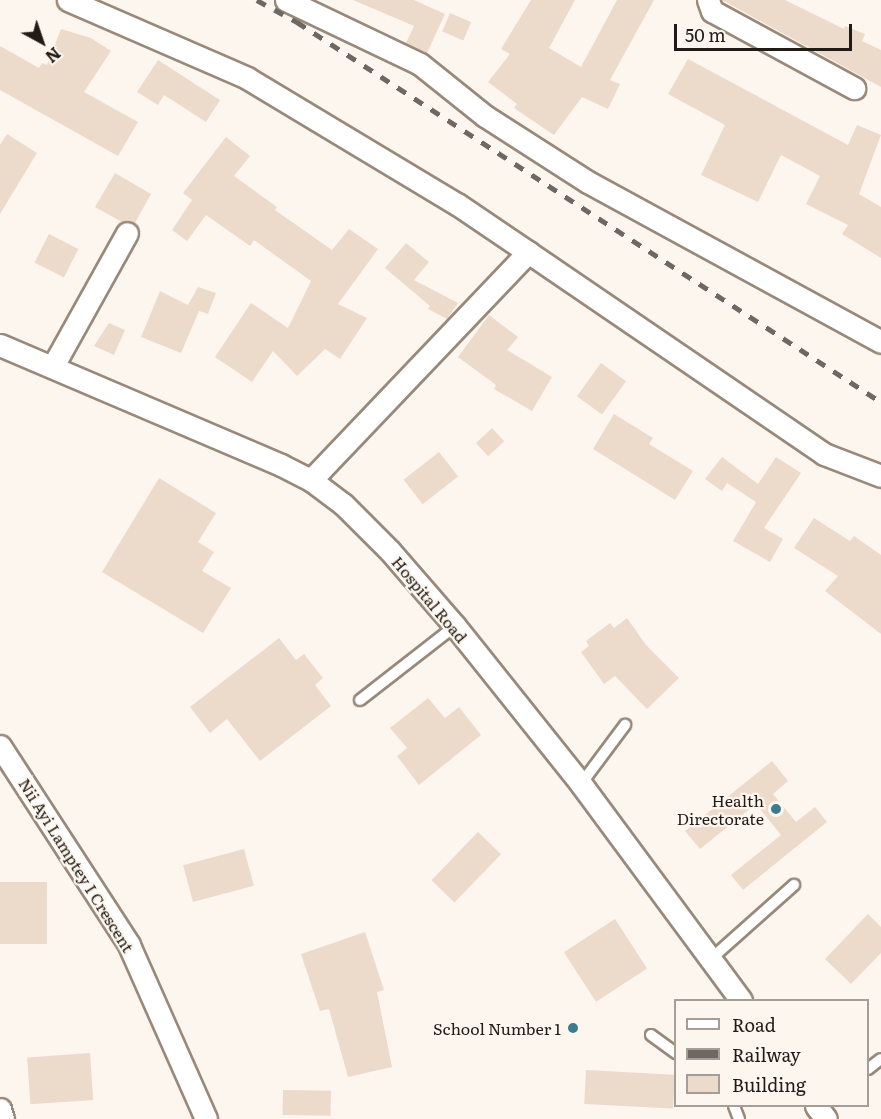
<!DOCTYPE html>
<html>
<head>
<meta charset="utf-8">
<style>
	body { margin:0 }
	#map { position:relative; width:881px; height:1119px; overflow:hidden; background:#fdf6ef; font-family:Literata,serif }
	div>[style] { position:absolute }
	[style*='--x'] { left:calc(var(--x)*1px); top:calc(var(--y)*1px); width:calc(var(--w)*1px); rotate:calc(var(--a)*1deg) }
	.building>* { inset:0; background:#ecdbca; transform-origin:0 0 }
	.roads { filter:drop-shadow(2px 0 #98897a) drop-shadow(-2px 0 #98897a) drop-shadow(0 2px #98897a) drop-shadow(0 -2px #98897a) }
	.service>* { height:10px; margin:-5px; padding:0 5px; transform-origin:5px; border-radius:5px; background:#fff }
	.minor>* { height:21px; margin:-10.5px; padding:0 10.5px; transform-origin:10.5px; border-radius:10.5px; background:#fff }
	.rail>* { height:4.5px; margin-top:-2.25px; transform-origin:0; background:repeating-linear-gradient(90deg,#6e6862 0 10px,transparent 0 20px) }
	.dots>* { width:16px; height:16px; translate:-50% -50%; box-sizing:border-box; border:3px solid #fdf6ef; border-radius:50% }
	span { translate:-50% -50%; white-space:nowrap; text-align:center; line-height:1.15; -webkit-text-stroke:4.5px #fdf6ef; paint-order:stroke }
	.street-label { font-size:16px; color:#201b15 }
	.poi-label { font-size:16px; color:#201b15 }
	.right { translate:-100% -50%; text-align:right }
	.legend { position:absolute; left:674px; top:999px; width:195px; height:108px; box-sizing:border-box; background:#fdf6ef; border:2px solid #a59e98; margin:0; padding:8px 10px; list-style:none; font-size:18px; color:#201b15 }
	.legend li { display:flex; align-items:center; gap:12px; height:30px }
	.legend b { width:30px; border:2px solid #a59e98 }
	.north { position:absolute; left:12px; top:12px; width:60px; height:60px; -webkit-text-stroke:4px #fdf6ef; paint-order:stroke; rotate:140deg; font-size:16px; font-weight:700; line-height:24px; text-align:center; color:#201b15 }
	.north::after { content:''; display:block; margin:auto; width:21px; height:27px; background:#201b15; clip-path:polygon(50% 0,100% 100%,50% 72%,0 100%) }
	.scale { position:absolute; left:674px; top:24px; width:178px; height:27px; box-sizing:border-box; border:3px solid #201b15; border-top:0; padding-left:8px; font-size:18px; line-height:21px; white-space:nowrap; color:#201b15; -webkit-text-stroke:4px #fdf6ef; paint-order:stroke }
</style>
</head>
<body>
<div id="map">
	<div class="building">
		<i style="clip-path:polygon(353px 0,414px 0,445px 14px,427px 53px,406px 43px,414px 26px)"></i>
		<i style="clip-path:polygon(531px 0,575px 0,549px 48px,581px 67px,617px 0,654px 0,610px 80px,620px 84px,608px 109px,582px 97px,554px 135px,514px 108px,517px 104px,488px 82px,510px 54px,501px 49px)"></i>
		<i style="clip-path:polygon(722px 0,785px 0,844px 29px,845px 26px,865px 34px,862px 41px,881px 50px,881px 87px)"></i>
		<i style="left:450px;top:13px;width:23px;height:20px;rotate:23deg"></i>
		<i style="clip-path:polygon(61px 29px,91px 38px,111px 51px,84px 92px,138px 122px,118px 156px,0 90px,0 46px,39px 68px,42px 63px,47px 65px)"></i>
		<i style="clip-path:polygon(688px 59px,848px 145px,857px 125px,881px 135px,859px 194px,881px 207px,881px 258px,842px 234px,848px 225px,806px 204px,820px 176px,781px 155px,758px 202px,701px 175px,725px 125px,668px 94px)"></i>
		<i style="clip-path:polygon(158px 60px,220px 100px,206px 122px,164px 95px,158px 105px,137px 92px)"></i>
		<i style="clip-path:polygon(7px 134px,37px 153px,0 214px,0 145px)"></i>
		<i style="clip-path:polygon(226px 137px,250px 156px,234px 176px,277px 207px,275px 210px,332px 250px,349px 229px,378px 249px,338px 304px,367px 318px,340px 359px,325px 349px,297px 376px,273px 351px,252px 382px,215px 357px,251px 303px,288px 328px,311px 281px,254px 240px,250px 246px,206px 215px,187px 241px,172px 230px,192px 200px,183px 193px)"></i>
		<i style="clip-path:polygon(115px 173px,151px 194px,135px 223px,122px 222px,95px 207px)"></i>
		<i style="left:49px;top:234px;width:33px;height:32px;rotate:27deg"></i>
		<i style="clip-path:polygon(406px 243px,429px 262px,414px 280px,458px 303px,447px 319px,428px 309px,430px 306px,385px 268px)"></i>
		<i style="clip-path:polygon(198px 287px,216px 293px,208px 314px,199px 311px,181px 353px,141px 337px,160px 291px,188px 305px)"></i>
		<i style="clip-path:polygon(489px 315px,518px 337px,507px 350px,552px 377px,532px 411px,494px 389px,496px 385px,458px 357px)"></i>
		<i style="clip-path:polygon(109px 323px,125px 330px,114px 355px,94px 346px)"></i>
		<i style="left:601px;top:363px;width:31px;height:41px;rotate:36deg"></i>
		<i style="clip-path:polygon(614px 414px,653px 438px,649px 444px,693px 471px,675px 500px,593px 449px)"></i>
		<i style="left:492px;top:428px;width:18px;height:22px;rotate:47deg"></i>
		<i style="left:439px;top:452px;width:31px;height:45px;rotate:52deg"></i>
		<i style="clip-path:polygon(722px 457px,758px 484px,776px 457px,801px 473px,764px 528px,783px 539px,770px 562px,733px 541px,756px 502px,727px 483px,722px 491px,705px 479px)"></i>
		<i style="clip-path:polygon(159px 478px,216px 513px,198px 542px,214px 552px,202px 571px,231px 588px,203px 633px,102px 572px)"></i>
		<i style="clip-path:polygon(814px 518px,850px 541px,854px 536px,881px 555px,881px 634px,825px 591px,838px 576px,794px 548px)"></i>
		<i style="clip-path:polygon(627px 618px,646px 645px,679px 678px,647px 709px,615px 676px,604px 684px,581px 652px,589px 646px,586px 641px,610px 623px,614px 628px)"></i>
		<i style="clip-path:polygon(279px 638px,296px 660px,304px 654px,323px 678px,315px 685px,331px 706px,260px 761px,227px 719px,210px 733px,190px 707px)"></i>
		<i style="clip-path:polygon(428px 698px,445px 718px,459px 707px,481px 735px,419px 785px,397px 756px,407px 748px,390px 728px)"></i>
		<i style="clip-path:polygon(772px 761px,788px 781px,773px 794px,796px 822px,815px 807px,827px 822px,743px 890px,731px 875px,781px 835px,756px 804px,700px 849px,685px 831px)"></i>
		<i style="left:478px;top:832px;width:32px;height:67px;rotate:44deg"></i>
		<i style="left:244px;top:849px;width:38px;height:63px;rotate:75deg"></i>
		<i style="left:0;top:882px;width:47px;height:62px"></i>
		<i style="clip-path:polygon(868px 914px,881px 927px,881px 953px,851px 984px,825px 959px)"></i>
		<i style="left:615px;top:919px;width:59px;height:61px;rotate:57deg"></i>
		<i style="clip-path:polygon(365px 932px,384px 990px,377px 992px,392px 1067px,348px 1077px,329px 1009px,320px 1011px,301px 954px)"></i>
		<i style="left:90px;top:1053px;width:47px;height:63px;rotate:86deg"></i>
		<i style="left:586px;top:1070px;width:89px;height:34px;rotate:3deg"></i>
		<i style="left:283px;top:1090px;width:48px;height:25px;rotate:1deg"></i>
	</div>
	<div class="roads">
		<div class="service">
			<i style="--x:360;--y:700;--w:120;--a:-37.9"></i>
			<i style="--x:581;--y:784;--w:74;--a:-53.3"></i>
			<i style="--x:712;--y:958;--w:110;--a:-41.7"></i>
			<i style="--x:651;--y:1035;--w:31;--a:36"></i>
			<i style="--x:868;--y:1069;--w:16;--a:-38"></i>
			<i style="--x:734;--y:1106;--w:14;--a:69"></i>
		</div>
		<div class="minor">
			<i style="--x:68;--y:0;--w:195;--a:23.5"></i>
			<i style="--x:247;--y:78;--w:245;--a:31"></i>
			<i style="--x:457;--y:204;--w:86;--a:34.1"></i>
			<i style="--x:286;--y:0;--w:148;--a:25.5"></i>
			<i style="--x:420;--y:64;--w:83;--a:38.7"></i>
			<i style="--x:485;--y:116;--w:122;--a:32.7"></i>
			<i style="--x:588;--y:182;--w:334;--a:28.6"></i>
			<i style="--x:708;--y:0;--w:12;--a:70"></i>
			<i style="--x:712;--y:11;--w:162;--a:28.5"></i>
			<i style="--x:0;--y:345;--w:306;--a:23.1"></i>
			<i style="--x:281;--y:465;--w:34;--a:27"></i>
			<i style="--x:311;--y:480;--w:40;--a:37"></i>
			<i style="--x:343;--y:504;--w:66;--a:45"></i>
			<i style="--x:390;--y:551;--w:99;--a:49.1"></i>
			<i style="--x:455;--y:626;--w:202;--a:51.4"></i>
			<i style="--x:581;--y:784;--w:269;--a:53.5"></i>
			<i style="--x:53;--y:366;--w:152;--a:-60.9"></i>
			<i style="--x:311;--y:480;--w:315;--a:-46.4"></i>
			<i style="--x:528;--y:252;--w:358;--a:34.3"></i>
			<i style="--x:824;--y:454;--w:61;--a:21.1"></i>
			<i style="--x:0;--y:746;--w:237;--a:57"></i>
			<i style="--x:129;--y:945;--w:190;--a:66.1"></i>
			<i style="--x:816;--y:1106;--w:16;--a:52"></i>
			<i style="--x:0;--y:1109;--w:10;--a:73"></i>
		</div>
	</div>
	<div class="rail">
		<i style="--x:257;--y:0;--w:46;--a:28.8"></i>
		<i style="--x:297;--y:22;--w:697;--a:33.05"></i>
	</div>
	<div class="dots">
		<i style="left:776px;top:809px;background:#3b7d8e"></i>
		<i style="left:573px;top:1028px;background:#3b7d8e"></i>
	</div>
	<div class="street-label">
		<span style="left:430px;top:599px;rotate:50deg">Hospital Road</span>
		<span style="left:77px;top:865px;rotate:58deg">Nii Ayi Lamptey I Crescent</span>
	</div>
	<div class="poi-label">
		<span class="right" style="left:764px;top:809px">Health<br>Directorate</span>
		<span class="right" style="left:561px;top:1028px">School Number 1</span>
	</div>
	<ul class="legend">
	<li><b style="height:8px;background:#fff"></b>Road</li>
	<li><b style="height:8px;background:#6e6862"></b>Railway</li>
	<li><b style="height:16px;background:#ecdbca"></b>Building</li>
	</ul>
	<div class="north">N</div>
	<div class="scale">50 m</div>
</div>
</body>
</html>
